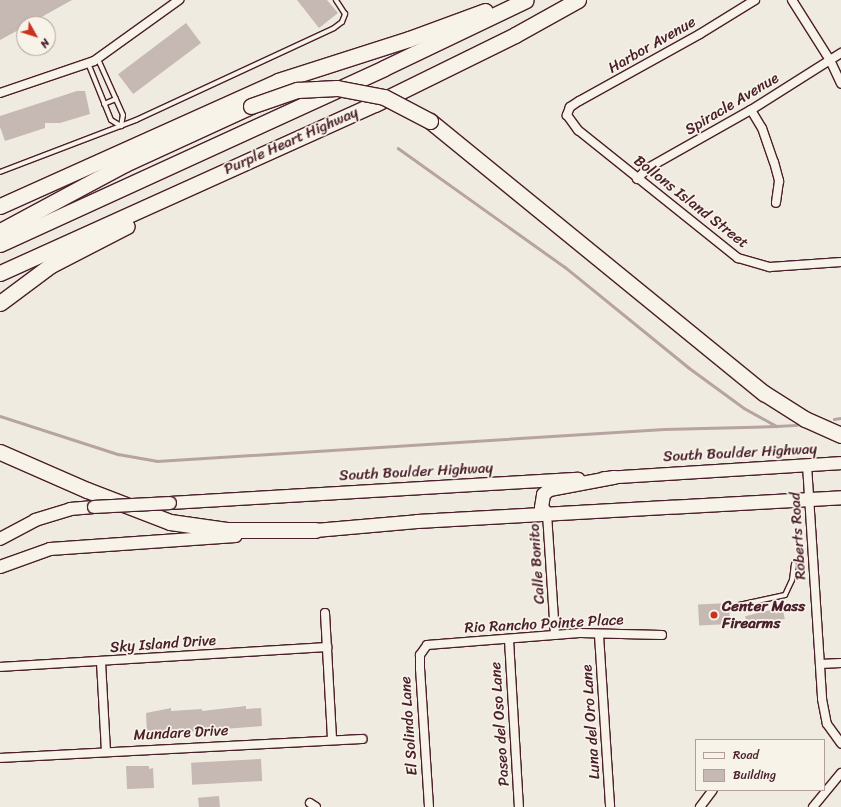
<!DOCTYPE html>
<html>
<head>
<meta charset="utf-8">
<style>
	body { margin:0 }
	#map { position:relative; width:841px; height:807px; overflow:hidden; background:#f0ebe0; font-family:Sriracha,sans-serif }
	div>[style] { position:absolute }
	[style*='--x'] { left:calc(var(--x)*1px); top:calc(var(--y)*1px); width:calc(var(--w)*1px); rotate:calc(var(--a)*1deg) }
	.stream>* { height:2.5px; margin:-1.25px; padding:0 1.25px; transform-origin:1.25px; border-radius:1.25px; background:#b7a4a2 }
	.building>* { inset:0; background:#c6b8b3; transform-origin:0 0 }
	.roads { filter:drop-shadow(1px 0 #4a1f2b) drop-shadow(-1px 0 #4a1f2b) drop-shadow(0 1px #4a1f2b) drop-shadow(0 -1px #4a1f2b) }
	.lane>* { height:4px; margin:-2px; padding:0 2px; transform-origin:2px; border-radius:2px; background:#f7f3e8 }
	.street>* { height:8px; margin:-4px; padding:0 4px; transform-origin:4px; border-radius:4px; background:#f7f3e8 }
	.secondary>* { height:12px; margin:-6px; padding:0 6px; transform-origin:6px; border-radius:6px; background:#f7f3e8 }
	.primary>* { height:13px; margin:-6.5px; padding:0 6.5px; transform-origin:6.5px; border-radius:6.5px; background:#f7f3e8 }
	.highway>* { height:15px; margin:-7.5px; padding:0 7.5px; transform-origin:7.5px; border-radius:7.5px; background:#f7f3e8 }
	.bridges { filter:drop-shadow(1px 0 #4a1f2b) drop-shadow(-1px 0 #4a1f2b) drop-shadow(0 1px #4a1f2b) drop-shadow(0 -1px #4a1f2b) }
	.secondary-bridge>* { height:12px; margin:-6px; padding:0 6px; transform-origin:6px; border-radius:6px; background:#f7f3e8 }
	.highway-bridge>* { height:15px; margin:-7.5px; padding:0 7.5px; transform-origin:7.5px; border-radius:7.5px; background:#f7f3e8 }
	.dots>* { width:11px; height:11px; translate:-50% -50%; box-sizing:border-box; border:2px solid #f7f3e8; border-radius:50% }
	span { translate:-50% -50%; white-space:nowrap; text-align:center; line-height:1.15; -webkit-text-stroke:3.5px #f7f3e8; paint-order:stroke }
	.street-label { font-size:15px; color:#4a1f2b }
	.poi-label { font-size:15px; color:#4a1f2b; font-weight:700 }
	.left { translate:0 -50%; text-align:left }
	.legend { position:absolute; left:695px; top:739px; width:130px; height:52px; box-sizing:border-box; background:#f7f3e8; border:1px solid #b29e9c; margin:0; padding:5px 7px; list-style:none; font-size:12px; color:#4a1f2b }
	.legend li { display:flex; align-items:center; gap:8px; height:20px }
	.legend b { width:20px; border:1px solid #b29e9c }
	.north { position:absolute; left:16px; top:16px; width:40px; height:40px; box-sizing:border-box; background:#f7f3e8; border:1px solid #b29e9c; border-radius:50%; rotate:129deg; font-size:11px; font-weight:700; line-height:16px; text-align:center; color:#4a1f2b }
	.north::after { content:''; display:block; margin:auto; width:14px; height:18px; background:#c8321e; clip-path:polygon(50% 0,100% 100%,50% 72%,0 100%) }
</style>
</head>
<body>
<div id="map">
	<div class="stream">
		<i style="--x:398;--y:148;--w:205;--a:35.5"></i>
		<i style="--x:565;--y:267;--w:159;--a:39.1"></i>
		<i style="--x:688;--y:367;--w:69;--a:36.2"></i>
		<i style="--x:744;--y:408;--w:37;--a:29"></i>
		<i style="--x:776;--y:426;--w:21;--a:-3"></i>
		<i style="--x:0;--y:416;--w:124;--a:17.9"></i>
		<i style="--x:118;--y:454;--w:40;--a:10"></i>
		<i style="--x:157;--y:461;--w:508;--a:-3.61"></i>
		<i style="--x:664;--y:429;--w:112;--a:-1.5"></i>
		<i style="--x:834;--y:419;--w:7;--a:-8"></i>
	</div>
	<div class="building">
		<i style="clip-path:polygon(0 0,72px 0,29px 24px,24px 24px,24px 27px,0 40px)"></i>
		<i style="clip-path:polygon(297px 0,327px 0,338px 13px,319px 28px)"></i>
		<i style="left:186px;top:23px;width:25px;height:85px;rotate:53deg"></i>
		<i style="clip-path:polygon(77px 91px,85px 91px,90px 114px,60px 123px,45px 123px,45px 128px,5px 141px,0 127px,0 116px)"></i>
		<i style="left:729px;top:603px;width:21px;height:31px;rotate:87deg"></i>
		<i style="left:782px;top:607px;width:12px;height:38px;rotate:76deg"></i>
		<i style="clip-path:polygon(246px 706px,246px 709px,261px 708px,262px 726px,147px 735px,146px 713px,171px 708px,171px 711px,202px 709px,202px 711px)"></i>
		<i style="left:261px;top:759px;width:22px;height:70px;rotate:87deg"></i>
		<i style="clip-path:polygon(126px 766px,149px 766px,149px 769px,153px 768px,154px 788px,127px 789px)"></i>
		<i style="left:219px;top:796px;width:11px;height:21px;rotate:85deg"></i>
	</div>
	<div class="roads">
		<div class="lane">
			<i style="--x:88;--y:63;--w:61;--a:68"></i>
			<i style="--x:111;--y:120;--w:12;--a:31"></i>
			<i style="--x:121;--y:126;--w:11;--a:-80"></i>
			<i style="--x:123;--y:115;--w:61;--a:-114.1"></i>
			<i style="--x:104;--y:104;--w:13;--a:-23"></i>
			<i style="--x:0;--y:172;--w:146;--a:-20.9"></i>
			<i style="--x:136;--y:120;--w:218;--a:-24.9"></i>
			<i style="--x:334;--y:28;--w:10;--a:-37"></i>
			<i style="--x:342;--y:22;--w:9;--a:-69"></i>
			<i style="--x:345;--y:14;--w:17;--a:-123"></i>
			<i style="--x:739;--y:605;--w:47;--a:-12.3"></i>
			<i style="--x:785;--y:595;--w:17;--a:-65"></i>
			<i style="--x:792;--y:580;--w:16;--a:-83"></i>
		</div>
		<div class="street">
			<i style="--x:755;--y:0;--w:65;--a:148.3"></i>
			<i style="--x:700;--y:34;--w:138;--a:151"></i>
			<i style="--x:579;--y:101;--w:11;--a:146"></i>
			<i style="--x:570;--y:107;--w:9;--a:111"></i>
			<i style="--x:567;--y:115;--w:19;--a:54"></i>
			<i style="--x:578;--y:130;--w:205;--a:38.7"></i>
			<i style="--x:738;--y:258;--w:33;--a:16"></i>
			<i style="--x:770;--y:267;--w:71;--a:-4"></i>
			<i style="--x:792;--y:0;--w:71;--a:57.7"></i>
			<i style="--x:830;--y:60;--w:26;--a:65"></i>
			<i style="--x:0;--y:93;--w:99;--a:-18.8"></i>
			<i style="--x:94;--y:61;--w:105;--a:-35.7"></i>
			<i style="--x:751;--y:110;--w:21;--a:59"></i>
			<i style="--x:762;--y:128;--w:36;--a:71"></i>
			<i style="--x:774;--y:162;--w:20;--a:75"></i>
			<i style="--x:779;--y:181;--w:22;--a:98"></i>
			<i style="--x:637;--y:179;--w:16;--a:-45"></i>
			<i style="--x:648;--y:168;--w:118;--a:-29.4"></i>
			<i style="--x:751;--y:110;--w:107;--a:-32.3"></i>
			<i style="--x:807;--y:465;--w:234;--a:86.3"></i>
			<i style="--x:822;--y:699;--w:25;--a:79"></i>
			<i style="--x:827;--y:724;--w:24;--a:54"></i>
			<i style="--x:547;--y:514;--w:121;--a:86.2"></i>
			<i style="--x:325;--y:613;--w:127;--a:86.8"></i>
			<i style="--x:599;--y:635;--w:172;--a:86.3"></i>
			<i style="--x:509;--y:640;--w:167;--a:86.6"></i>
			<i style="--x:101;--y:662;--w:89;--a:86.8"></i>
			<i style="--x:820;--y:664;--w:21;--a:-3"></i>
			<i style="--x:0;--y:667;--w:328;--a:-3.5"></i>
			<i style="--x:0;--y:758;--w:363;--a:-3"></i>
			<i style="--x:310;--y:803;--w:7;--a:34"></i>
			<i style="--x:429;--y:807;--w:138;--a:-93.7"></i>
			<i style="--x:420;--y:669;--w:14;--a:-90"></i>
			<i style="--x:420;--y:655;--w:12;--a:-55"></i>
			<i style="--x:427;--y:645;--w:153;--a:-4.5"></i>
			<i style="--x:580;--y:633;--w:82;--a:1.4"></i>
			<i style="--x:700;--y:807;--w:21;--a:-53"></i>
			<i style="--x:813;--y:807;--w:44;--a:-50.5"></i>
		</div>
		<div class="secondary">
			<i style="--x:604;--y:478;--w:237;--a:-3.6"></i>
			<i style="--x:170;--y:503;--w:409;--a:-3.4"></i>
			<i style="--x:0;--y:539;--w:40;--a:-28"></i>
			<i style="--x:35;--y:520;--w:37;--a:-17"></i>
			<i style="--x:70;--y:509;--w:24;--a:-5"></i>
			<i style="--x:0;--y:567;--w:53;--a:-19.8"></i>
			<i style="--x:50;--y:549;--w:186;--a:-4"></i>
		</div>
		<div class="primary">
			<i style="--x:547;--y:514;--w:9;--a:-131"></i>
			<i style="--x:541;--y:507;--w:13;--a:-81"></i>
			<i style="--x:543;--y:494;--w:8;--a:-40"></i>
			<i style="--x:549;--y:489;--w:66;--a:-10.5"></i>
			<i style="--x:315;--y:530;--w:102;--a:-5"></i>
			<i style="--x:417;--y:521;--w:425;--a:-3.2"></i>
		</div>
		<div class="highway">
			<i style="--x:430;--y:121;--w:431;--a:39.2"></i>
			<i style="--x:764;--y:393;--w:49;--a:32.4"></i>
			<i style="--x:805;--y:419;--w:39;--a:24"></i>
			<i style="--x:0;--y:206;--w:305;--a:-24.2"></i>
			<i style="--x:278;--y:81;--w:138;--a:-17.8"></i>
			<i style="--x:409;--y:39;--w:81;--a:-20.2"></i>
			<i style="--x:0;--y:231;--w:142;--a:-28.2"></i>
			<i style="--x:125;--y:164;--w:139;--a:-24.7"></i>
			<i style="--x:0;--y:244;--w:422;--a:-24.6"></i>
			<i style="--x:384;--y:68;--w:157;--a:-25.6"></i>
			<i style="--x:0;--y:273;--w:411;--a:-24.3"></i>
			<i style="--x:375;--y:104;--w:156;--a:-26.2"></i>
			<i style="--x:515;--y:35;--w:72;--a:-29.1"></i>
			<i style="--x:0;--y:303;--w:64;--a:-36.7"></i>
			<i style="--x:51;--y:265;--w:85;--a:-27.2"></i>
			<i style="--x:0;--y:452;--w:95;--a:23.6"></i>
			<i style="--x:87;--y:490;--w:89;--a:21.1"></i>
			<i style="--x:170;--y:522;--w:57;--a:8.1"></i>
			<i style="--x:226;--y:530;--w:89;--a:0"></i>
		</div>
	</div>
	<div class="bridges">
		<div class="secondary-bridge">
			<i style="--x:94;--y:507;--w:76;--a:-3"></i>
		</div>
		<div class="highway-bridge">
			<i style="--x:251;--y:106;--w:49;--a:-19.2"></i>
			<i style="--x:297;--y:90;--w:40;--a:-2.9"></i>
			<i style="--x:337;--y:88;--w:48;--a:10.8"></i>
			<i style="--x:384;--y:97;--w:52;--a:27.6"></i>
		</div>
	</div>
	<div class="dots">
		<i style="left:714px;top:615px;background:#c8321e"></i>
	</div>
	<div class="street-label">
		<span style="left:652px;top:45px;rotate:-30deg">Harbor Avenue</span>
		<span style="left:732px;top:104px;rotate:-31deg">Spiracle Avenue</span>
		<span style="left:291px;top:141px;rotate:-24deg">Purple Heart Highway</span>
		<span style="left:691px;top:202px;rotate:38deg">Bollons Island Street</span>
		<span style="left:740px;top:453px;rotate:-3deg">South Boulder Highway</span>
		<span style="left:416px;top:472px;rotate:-3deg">South Boulder Highway</span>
		<span style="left:798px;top:536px;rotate:-94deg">Roberts Road</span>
		<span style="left:537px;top:564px;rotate:-94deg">Calle Bonito</span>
		<span style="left:544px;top:624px;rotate:-3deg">Rio Rancho Pointe Place</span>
		<span style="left:163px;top:644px;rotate:-4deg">Sky Island Drive</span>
		<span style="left:591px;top:722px;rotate:-94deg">Luna del Oro Lane</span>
		<span style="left:500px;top:724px;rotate:-94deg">Paseo del Oso Lane</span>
		<span style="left:409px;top:726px;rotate:-94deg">El Solindo Lane</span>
		<span style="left:181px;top:733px;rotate:-3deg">Mundare Drive</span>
	</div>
	<div class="poi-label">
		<span class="left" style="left:722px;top:615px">Center Mass<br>Firearms</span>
	</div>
	<ul class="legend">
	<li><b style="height:5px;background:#f7f3e8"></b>Road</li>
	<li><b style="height:11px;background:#c6b8b3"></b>Building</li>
	</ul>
	<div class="north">N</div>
</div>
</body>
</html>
